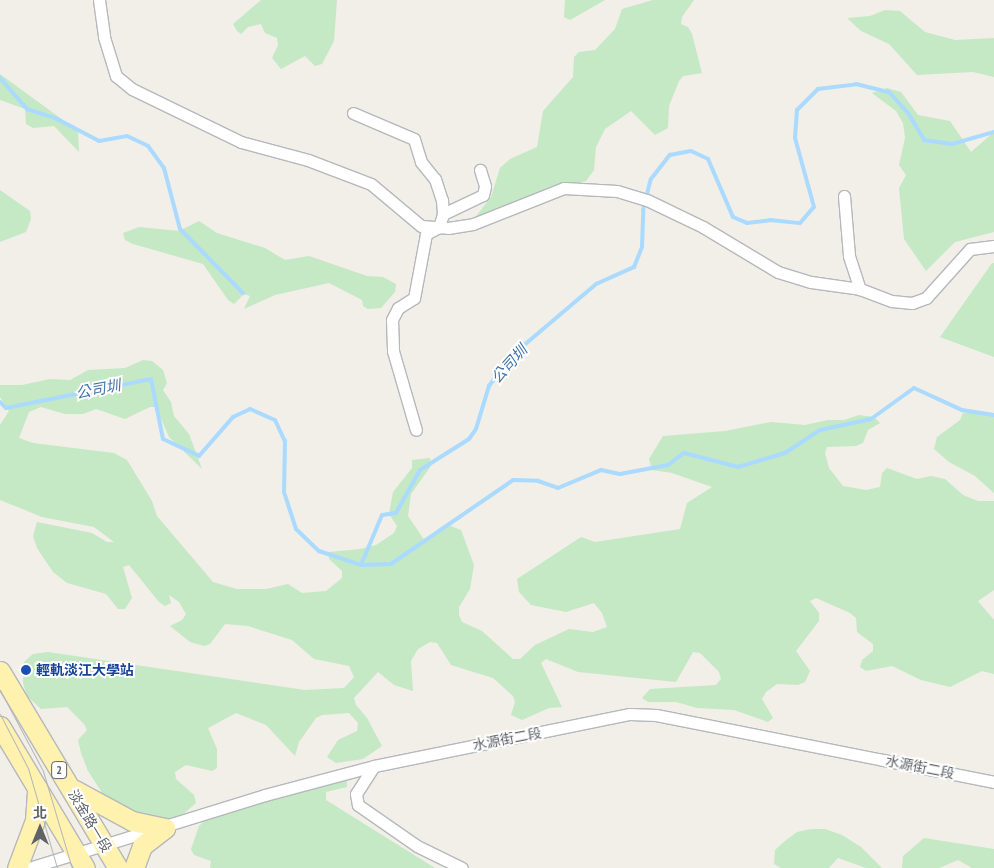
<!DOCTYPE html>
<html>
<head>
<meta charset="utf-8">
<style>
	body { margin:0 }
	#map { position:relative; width:994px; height:868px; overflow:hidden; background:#f1efe8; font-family:"PT Sans Narrow","Noto Sans TC",sans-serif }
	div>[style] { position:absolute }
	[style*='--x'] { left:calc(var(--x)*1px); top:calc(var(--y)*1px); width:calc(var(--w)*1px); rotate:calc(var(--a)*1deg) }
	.green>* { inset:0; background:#c5e8c5 }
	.stream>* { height:4px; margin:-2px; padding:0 2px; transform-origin:2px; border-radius:2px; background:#aadaff }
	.roads { filter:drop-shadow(1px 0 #b5b8bc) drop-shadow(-1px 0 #b5b8bc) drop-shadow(0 1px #b5b8bc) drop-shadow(0 -1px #b5b8bc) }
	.street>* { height:11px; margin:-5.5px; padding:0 5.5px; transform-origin:5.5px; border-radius:5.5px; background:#fff }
	.primary>* { height:19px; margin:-9.5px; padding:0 9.5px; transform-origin:9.5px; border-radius:9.5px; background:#fff2af }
	.tram>* { height:1px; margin:-0.5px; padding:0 0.5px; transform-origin:0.5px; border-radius:0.5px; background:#b6b7b8 }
	.dots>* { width:14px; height:14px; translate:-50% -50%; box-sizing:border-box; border:2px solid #fff; border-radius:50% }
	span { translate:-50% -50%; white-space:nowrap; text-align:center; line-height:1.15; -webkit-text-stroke:4px #fff; paint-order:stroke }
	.shield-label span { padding:1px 4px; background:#fff; border:1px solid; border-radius:4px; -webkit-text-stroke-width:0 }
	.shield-label { font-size:12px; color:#5f6368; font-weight:700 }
	.transit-label { font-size:14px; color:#164399; font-weight:700 }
	.left { translate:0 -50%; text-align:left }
	.street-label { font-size:14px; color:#5f6368 }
	.water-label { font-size:15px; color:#4174aa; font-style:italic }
	.north { position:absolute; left:15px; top:803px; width:50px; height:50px; -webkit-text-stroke:4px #fff; paint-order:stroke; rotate:0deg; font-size:14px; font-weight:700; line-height:20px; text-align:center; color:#5f6368 }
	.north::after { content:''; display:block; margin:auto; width:18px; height:22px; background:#5f6368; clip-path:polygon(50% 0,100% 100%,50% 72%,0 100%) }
</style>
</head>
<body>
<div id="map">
	<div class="green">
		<i style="clip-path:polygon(261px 0,337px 0,334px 41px,322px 64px,315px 66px,305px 56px,281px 69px,272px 58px,278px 45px,277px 38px,265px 33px,261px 24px,248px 27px,241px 34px,237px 31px,233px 24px)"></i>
		<i style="clip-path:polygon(565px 0,605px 0,570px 20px,564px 17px)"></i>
		<i style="clip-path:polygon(653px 0,694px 0,682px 17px,681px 24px,688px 27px,692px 34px,702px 73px,683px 76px,679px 81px,669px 106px,668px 128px,655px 135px,631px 111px,605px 129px,596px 147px,594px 170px,586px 181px,473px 220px,491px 197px,500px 168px,510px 159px,537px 147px,543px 111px,573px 77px,574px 57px,579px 52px,595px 50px,615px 29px,622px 9px)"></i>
		<i style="clip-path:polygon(885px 10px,900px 11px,925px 32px,955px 40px,994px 38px,994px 77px,973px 72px,917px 75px,889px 44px,861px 31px,847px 18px,870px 16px)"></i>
		<i style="clip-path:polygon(0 74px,78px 131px,79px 152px,54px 126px,33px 128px,26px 124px,25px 109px,0 100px)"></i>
		<i style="clip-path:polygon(887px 88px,901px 92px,918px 115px,950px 121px,971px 152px,994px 132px,994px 232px,955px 242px,926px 271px,904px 239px,899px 188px,906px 175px,899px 165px,905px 138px,903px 123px,896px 111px,872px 93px)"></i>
		<i style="clip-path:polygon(0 190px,30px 211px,31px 219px,26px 232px,0 242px)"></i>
		<i style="clip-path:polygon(199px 221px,217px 233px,265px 248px,285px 260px,309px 256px,367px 276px,383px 277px,396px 284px,395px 292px,381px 308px,368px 309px,363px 306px,362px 300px,329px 283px,275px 295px,244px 309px,250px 296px,244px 294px,234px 304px,228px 300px,203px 264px,133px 244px,125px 240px,123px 233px,139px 227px,179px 231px)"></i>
		<i style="clip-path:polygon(992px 263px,994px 263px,994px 357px,940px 337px)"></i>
		<i style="clip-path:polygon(143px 360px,152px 361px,163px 370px,167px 383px,163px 390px,171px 402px,174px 416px,189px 434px,202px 469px,169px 437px,156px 407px,150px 407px,125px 419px,96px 409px,83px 414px,65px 414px,41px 407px,29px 412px,19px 438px,33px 443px,114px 453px,127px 460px,152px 501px,157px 516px,213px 582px,237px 589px,266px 589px,288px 584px,302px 593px,326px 591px,342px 578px,342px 571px,329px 559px,329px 552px,360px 549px,376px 545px,394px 533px,397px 526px,389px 514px,393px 492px,412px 468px,412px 460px,430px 458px,431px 466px,411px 494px,408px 516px,425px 541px,431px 539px,440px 528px,448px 525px,461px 530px,474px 565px,470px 589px,459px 607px,459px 615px,462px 622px,482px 631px,513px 659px,520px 659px,535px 645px,569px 629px,593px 632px,607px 627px,602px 613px,594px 603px,566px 612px,531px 605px,519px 592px,517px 579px,581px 537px,595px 542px,680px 529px,687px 503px,712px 487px,672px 473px,652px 470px,649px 459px,663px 436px,725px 431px,771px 422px,805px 425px,828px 420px,844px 420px,859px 415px,874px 417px,880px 423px,868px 430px,863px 443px,856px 446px,827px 447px,825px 453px,829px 468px,843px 486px,866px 490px,880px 487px,882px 473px,887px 468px,917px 479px,931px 476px,945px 479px,963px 495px,978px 501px,994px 501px,994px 590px,978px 601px,994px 620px,994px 674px,982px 671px,950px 687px,921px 680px,892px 666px,866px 671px,860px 667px,862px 660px,873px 651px,873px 644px,857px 632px,856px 618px,850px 613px,816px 598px,810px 601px,819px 613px,819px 621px,796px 651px,810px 671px,805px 682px,798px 685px,777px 684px,766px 692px,762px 699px,773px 718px,768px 722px,734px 710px,697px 708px,676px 702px,648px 702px,642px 698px,650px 689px,716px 685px,721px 679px,719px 672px,700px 653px,693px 652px,676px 682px,578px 672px,546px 659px,541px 663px,562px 707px,549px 708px,522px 720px,511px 715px,515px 702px,513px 696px,493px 678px,451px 665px,437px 643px,430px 642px,418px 649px,411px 661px,413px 691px,394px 685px,378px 672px,354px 698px,356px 705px,367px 718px,382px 746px,363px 759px,336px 763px,327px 757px,338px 740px,357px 731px,358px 723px,349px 713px,322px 715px,316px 718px,299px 742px,295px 756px,266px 725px,236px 713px,208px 728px,217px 749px,217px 768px,212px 771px,186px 765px,175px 772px,176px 779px,194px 795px,196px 803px,175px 821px,112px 808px,88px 771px,81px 753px,78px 740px,87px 730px,84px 724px,67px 707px,41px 709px,27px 696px,23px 683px,24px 662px,33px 654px,48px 652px,305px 690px,344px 688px,354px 677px,349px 666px,314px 659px,292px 640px,248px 626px,225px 624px,210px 644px,204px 646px,190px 642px,170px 626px,182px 620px,186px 614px,179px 602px,169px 595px,171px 603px,165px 606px,159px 602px,129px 565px,123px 567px,132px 598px,125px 609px,118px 609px,106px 594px,67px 583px,53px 572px,37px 548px,33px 536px,37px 522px,92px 533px,107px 542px,114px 542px,94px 527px,42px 517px,0 500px,0 425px,9px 411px,0 397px,0 385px,22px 385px,50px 379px,70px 380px,88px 370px,125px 368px)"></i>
		<i style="clip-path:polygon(970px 412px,994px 415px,994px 493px,975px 476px,949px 462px,934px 449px,937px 437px,960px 420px,963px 413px)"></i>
		<i style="clip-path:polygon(340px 778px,347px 779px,347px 787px,326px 792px,326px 800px,435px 868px,210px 868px,211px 861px,194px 855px,191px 849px,199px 826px,214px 812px)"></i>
		<i style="clip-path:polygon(811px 829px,825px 829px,842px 835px,861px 847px,882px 868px,866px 868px,838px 858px,829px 868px,781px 868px,774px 864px,775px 850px,785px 841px,797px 832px)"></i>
		<i style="clip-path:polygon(924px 838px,994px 849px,994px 868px,972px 868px,958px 860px,939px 868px,902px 868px,903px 856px)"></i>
	</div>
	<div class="stream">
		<i style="--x:0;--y:78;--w:41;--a:48.9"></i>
		<i style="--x:27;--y:109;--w:32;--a:18"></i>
		<i style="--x:57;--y:119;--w:47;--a:27.6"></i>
		<i style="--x:99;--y:141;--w:28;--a:-10"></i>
		<i style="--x:127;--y:136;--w:23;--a:25"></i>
		<i style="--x:148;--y:146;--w:27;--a:54"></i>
		<i style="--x:164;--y:168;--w:63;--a:75.3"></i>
		<i style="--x:180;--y:229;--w:90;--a:45.5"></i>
		<i style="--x:0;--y:402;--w:8;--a:45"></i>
		<i style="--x:6;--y:408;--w:148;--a:-11.3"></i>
		<i style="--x:151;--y:379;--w:61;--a:78.7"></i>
		<i style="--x:163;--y:439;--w:40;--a:25"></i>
		<i style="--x:199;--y:456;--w:52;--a:-48.9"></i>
		<i style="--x:233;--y:417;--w:19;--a:-25"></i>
		<i style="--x:250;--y:409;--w:27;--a:24"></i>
		<i style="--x:275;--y:420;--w:23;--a:65"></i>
		<i style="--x:285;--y:441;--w:51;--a:91.1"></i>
		<i style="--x:284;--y:492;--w:39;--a:72"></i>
		<i style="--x:296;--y:529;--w:32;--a:44"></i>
		<i style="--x:319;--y:551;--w:44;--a:18.4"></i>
		<i style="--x:361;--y:565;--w:54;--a:-67.2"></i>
		<i style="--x:382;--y:515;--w:14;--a:-8"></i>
		<i style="--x:396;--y:513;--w:49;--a:-60.8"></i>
		<i style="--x:420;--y:470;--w:58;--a:-32.3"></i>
		<i style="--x:469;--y:439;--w:12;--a:-55"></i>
		<i style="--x:476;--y:429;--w:45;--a:-73.2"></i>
		<i style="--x:489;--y:386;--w:36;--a:-54"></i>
		<i style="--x:510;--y:357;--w:113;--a:-40.3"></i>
		<i style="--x:596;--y:284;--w:42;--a:-24.1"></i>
		<i style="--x:634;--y:267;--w:22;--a:-68"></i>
		<i style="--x:642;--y:247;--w:37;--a:-88"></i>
		<i style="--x:643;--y:210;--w:32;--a:-76"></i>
		<i style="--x:651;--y:179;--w:31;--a:-52"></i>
		<i style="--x:670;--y:155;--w:21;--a:-11"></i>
		<i style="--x:691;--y:151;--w:19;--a:25"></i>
		<i style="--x:708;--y:159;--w:63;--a:66.7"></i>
		<i style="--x:733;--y:217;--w:15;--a:23"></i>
		<i style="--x:747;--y:223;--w:23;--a:-7"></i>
		<i style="--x:770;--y:220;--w:30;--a:6"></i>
		<i style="--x:800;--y:223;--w:21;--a:-49"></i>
		<i style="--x:814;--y:207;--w:72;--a:-105.4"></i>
		<i style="--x:795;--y:138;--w:28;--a:-86"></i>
		<i style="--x:797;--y:110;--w:30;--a:-45"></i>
		<i style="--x:818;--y:89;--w:38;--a:-7"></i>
		<i style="--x:856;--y:84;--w:34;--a:14"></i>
		<i style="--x:889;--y:92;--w:28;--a:48"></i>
		<i style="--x:908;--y:113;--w:31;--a:59"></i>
		<i style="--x:924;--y:140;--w:28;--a:8"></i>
		<i style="--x:952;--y:144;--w:44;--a:-15.9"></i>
		<i style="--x:361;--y:565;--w:30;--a:-2"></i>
		<i style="--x:391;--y:564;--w:148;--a:-34.5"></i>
		<i style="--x:513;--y:480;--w:25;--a:2"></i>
		<i style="--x:538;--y:481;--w:21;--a:19"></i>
		<i style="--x:558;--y:488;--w:47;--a:-22.7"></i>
		<i style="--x:601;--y:470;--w:19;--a:12"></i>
		<i style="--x:620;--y:474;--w:49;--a:-10.6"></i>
		<i style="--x:668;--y:465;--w:20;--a:-37"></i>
		<i style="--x:684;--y:453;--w:56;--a:14.5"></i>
		<i style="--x:738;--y:467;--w:49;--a:-16.6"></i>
		<i style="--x:785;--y:453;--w:42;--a:-33.3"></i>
		<i style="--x:820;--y:430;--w:52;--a:-12.2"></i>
		<i style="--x:871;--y:419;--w:53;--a:-35.8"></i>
		<i style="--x:914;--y:388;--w:53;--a:24.6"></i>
		<i style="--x:962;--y:410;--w:32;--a:9"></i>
	</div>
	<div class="roads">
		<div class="street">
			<i style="--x:99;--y:0;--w:37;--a:82"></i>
			<i style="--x:104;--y:37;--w:41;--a:72.9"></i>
			<i style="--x:116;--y:76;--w:21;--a:39"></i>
			<i style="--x:132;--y:89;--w:121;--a:25.9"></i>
			<i style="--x:241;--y:142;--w:69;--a:15"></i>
			<i style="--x:308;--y:160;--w:67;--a:20.9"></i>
			<i style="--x:371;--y:184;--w:65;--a:40"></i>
			<i style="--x:421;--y:226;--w:27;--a:4"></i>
			<i style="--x:448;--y:228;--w:25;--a:-9"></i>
			<i style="--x:473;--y:224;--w:98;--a:-21.6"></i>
			<i style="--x:564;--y:188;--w:53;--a:3.2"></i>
			<i style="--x:617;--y:191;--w:31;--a:17"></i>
			<i style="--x:647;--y:200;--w:62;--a:25.7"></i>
			<i style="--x:703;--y:227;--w:87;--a:31"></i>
			<i style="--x:778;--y:272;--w:34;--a:17"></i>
			<i style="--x:811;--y:282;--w:49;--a:8.1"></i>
			<i style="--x:860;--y:289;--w:34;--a:21"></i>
			<i style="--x:892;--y:301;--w:20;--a:6"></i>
			<i style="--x:912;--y:303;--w:15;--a:-20"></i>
			<i style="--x:926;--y:298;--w:66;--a:-48.1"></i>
			<i style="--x:970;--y:249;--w:24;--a:-7"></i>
			<i style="--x:353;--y:113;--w:66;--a:23.1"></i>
			<i style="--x:414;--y:139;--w:24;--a:73"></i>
			<i style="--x:421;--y:162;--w:22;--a:51"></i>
			<i style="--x:435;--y:179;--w:22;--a:72"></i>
			<i style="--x:442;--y:200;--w:14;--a:86"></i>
			<i style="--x:443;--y:214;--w:14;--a:107"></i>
			<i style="--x:439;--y:227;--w:15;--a:152"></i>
			<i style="--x:426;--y:234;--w:65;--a:100.6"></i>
			<i style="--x:414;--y:298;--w:19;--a:148"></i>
			<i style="--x:398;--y:308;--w:13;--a:117"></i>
			<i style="--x:392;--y:320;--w:31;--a:88"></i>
			<i style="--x:393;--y:351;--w:82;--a:73.8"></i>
			<i style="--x:844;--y:196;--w:60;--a:85.2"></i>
			<i style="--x:849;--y:256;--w:35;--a:72"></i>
			<i style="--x:443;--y:214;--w:44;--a:-25.4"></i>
			<i style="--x:483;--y:195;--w:9;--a:-77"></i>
			<i style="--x:485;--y:186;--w:17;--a:-107"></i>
			<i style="--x:374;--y:766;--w:33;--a:123"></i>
			<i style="--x:356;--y:794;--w:11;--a:80"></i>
			<i style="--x:358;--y:805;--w:72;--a:34.8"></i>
			<i style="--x:417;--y:846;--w:50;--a:26.1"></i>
			<i style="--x:29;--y:868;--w:247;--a:-17.2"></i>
			<i style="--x:265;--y:795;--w:113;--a:-14.9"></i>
			<i style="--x:374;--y:766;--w:261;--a:-11.5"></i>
			<i style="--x:630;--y:714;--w:26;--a:2"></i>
			<i style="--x:656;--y:715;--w:345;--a:11.2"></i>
		</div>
		<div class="primary">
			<i style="--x:0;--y:671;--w:230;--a:59.1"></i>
			<i style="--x:0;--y:726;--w:165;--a:59.1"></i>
			<i style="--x:75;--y:790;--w:65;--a:28.5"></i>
			<i style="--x:132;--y:821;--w:34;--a:12"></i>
			<i style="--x:17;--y:868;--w:51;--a:-69.4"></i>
			<i style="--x:35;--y:820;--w:32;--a:-86"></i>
			<i style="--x:134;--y:868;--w:23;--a:-70"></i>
			<i style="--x:142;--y:846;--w:29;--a:-38"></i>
		</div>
	</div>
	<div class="tram">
		<i style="--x:0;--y:690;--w:92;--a:62"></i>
		<i style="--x:43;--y:771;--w:101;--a:73.4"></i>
		<i style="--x:0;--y:714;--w:61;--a:62.6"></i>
		<i style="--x:28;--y:768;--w:104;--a:73.8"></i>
	</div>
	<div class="dots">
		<i style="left:26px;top:670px;background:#1a4fb4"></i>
	</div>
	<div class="shield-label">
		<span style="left:59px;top:770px">2</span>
	</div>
	<div class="transit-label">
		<span class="left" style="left:36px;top:670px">輕軌淡江大學站</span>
	</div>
	<div class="street-label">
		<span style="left:507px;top:739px;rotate:-11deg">水源街二段</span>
		<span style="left:920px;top:767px;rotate:11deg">水源街二段</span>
		<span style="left:90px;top:821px;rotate:59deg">淡金路一段</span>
	</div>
	<div class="water-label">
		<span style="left:509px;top:364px;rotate:-48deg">公司圳</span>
		<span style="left:98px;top:389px;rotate:-11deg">公司圳</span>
	</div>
	<div class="north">北</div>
</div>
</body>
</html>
